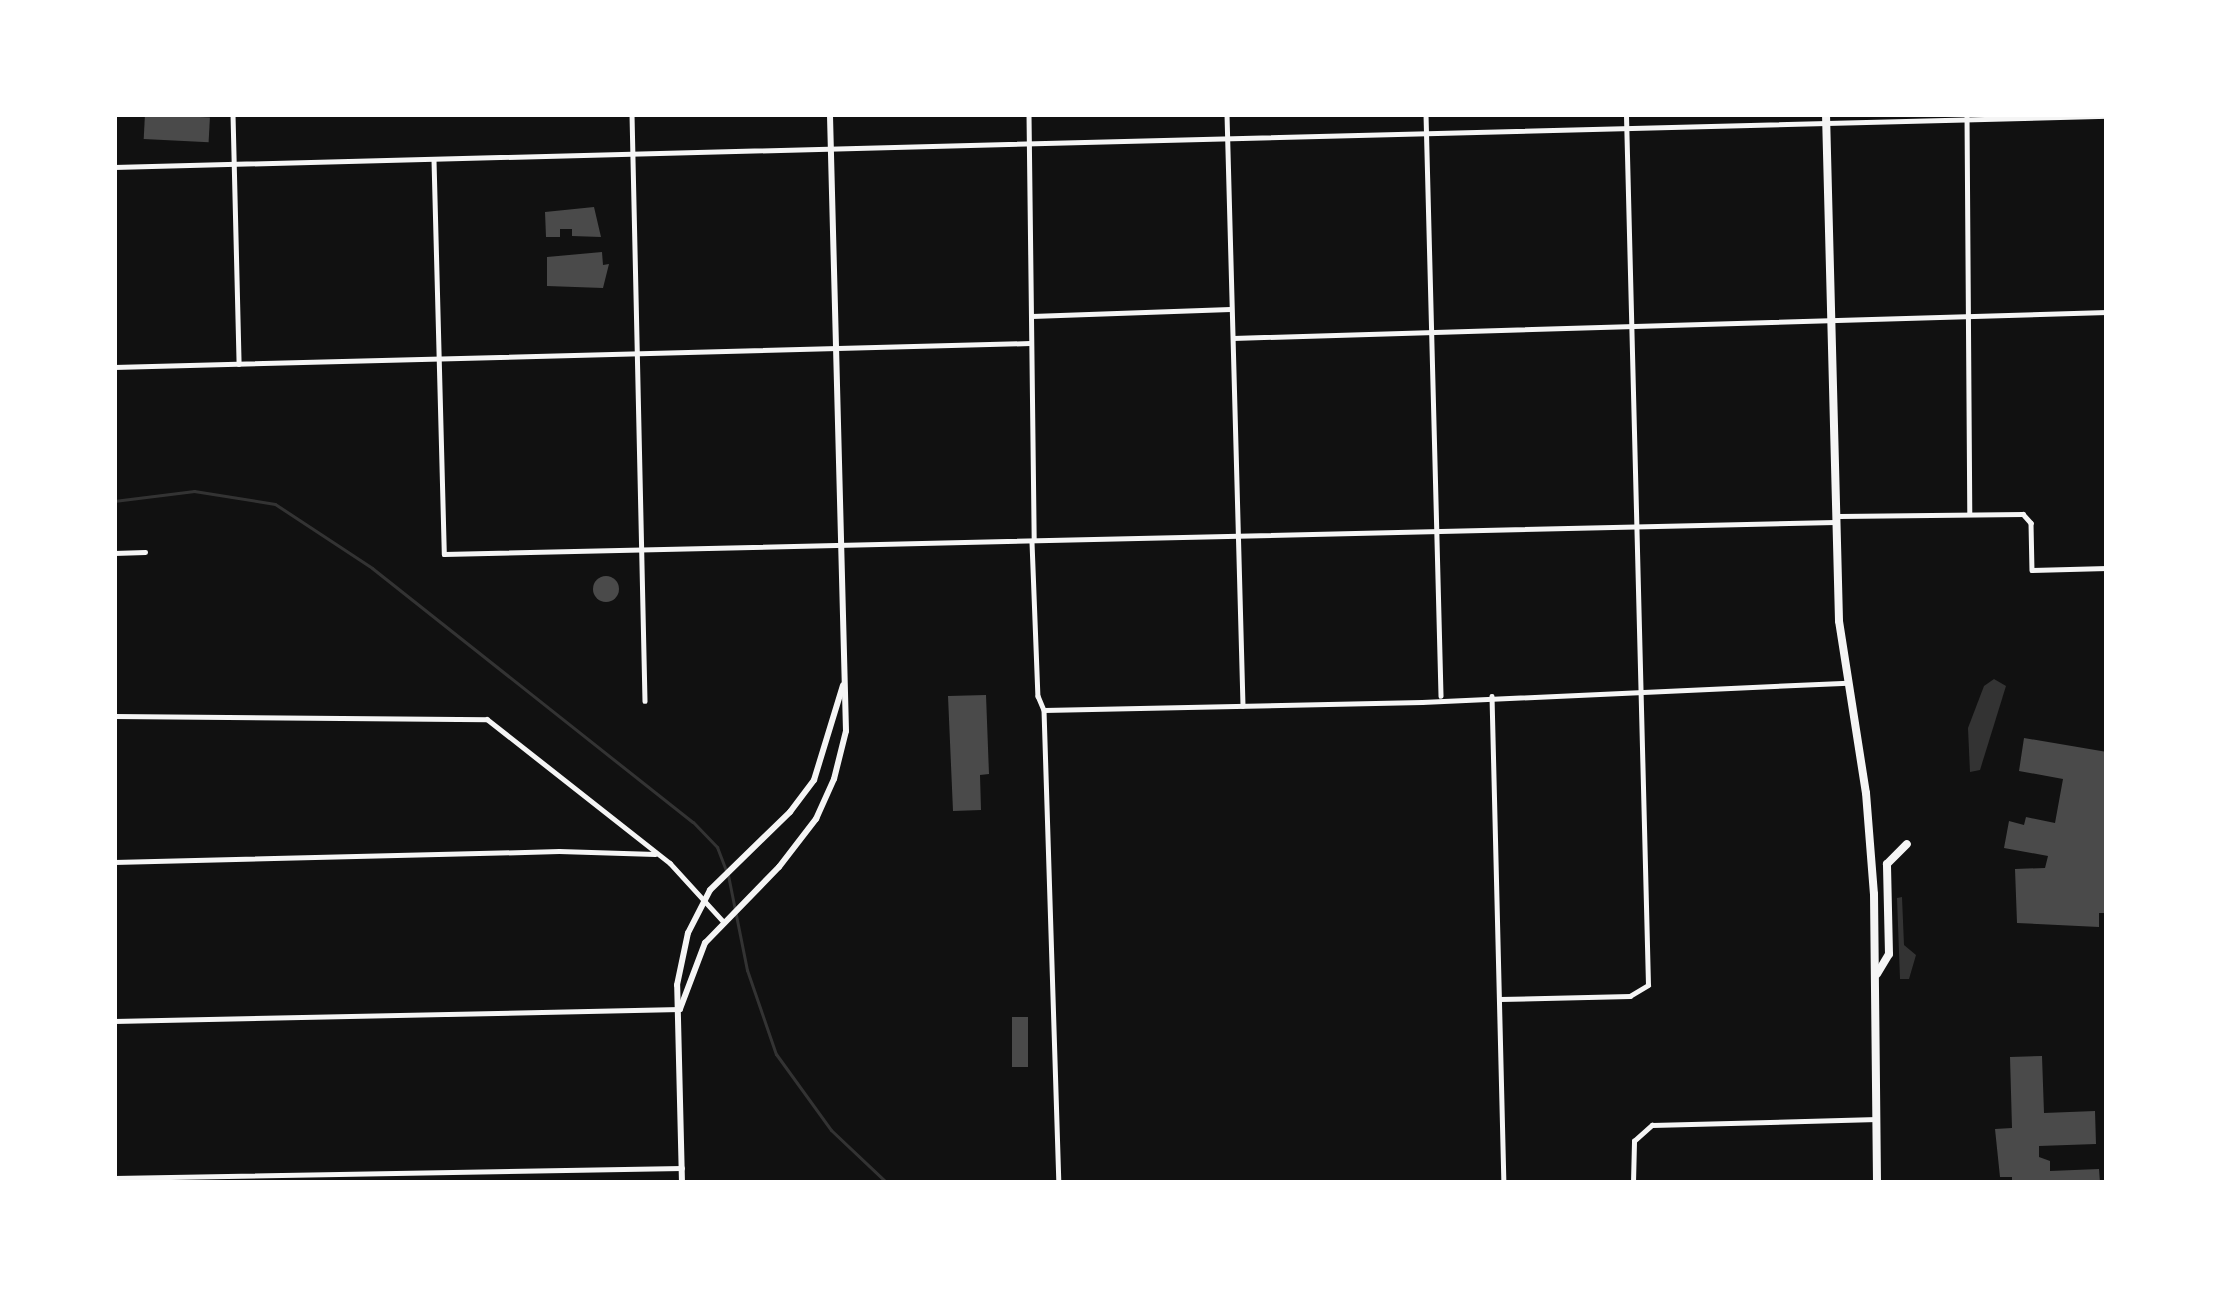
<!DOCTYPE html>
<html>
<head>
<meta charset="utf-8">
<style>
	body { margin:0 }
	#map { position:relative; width:2221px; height:1297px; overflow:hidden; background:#111; font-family:"Work Sans",sans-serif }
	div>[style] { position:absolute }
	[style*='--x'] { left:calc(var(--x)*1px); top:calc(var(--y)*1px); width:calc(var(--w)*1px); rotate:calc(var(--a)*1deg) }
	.water>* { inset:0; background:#333 }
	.stream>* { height:3px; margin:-1.5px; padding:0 1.5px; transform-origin:1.5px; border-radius:1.5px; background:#333 }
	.building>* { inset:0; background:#4a4a4a; transform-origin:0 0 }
	.round { border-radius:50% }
	.minor>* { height:4.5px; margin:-2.25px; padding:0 2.25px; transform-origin:2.25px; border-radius:2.25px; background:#f5f5f5 }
	.tertiary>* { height:6px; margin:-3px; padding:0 3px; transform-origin:3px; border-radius:3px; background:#f5f5f5 }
	.secondary>* { height:8px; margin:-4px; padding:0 4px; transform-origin:4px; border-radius:4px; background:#f5f5f5 }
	span { translate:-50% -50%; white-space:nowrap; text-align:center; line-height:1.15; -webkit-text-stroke:9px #fff; paint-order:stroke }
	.frame { position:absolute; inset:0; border:117px solid #fff; pointer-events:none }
</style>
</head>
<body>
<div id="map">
	<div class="water">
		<i style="clip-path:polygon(1994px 679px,2006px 686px,1980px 770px,1970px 772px,1968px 728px,1984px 686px)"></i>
		<i style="clip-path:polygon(1902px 897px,1904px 945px,1916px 955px,1909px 979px,1900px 979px,1897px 898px)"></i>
	</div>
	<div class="stream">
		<i style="--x:114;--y:501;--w:81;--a:-7.1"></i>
		<i style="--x:194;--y:491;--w:82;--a:9.1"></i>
		<i style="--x:275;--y:504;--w:116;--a:33.4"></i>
		<i style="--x:372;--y:568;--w:409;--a:38.4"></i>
		<i style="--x:693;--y:822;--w:35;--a:46"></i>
		<i style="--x:717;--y:847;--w:30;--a:69"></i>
		<i style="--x:728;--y:875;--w:97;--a:78.7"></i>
		<i style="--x:747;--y:970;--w:89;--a:71"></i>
		<i style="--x:776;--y:1054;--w:94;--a:54.1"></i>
		<i style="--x:831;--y:1130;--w:77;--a:43.4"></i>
	</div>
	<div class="building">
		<i style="left:145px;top:114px;width:65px;height:25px;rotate:3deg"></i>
		<i style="clip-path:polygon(594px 207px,601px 237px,572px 236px,572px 229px,560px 229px,560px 237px,546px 237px,545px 212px)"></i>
		<i style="clip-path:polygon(602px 252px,603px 265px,609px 264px,603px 288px,547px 286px,547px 257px)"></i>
		<i class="round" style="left:593px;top:576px;width:26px;height:26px"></i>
		<i style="clip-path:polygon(986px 695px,989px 774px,980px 775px,981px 810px,953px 811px,948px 696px)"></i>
		<i style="clip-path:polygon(2024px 738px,2107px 752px,2107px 913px,2099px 913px,2099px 927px,2017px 923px,2015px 869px,2045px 868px,2048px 856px,2004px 848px,2009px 821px,2024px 825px,2026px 817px,2055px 823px,2063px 779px,2019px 771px)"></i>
		<i style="left:1012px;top:1017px;width:16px;height:50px"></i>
		<i style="clip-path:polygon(2042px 1056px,2044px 1113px,2095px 1111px,2096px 1144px,2039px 1146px,2039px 1157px,2050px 1161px,2050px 1171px,2099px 1169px,2100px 1183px,2012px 1183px,2012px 1177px,2000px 1177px,1995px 1129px,2012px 1128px,2010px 1057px)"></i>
	</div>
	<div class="minor">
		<i style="--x:233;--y:114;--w:250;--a:88.6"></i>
		<i style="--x:632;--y:114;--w:587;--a:88.73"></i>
		<i style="--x:1029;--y:114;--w:426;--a:89.3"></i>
		<i style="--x:1227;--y:114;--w:592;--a:88.45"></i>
		<i style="--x:1426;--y:114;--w:582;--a:88.52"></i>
		<i style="--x:1967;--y:114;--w:400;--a:89.6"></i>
		<i style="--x:434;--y:160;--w:394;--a:88.5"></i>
		<i style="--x:444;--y:554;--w:1391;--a:-1.32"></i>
		<i style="--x:114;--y:167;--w:1994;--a:-1.47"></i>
		<i style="--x:1032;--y:316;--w:198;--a:-2"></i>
		<i style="--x:1233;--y:338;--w:874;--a:-1.7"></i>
		<i style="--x:114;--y:367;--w:916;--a:-1.5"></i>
		<i style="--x:1839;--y:516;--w:184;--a:-0.6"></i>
		<i style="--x:2023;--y:514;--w:12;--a:48"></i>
		<i style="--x:2031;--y:523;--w:47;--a:88.8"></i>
		<i style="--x:2032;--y:570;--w:75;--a:-1.5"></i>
		<i style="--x:1032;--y:542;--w:154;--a:87.8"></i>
		<i style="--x:1038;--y:696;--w:15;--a:67"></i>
		<i style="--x:1044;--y:710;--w:473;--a:88.2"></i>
		<i style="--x:114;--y:553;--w:31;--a:-2"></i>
		<i style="--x:1492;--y:696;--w:487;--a:88.6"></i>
		<i style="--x:1044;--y:710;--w:378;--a:-1.2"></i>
		<i style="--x:1422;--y:702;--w:426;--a:-2.6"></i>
		<i style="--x:114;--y:716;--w:373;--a:0.5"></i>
		<i style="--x:487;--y:719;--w:233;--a:38.2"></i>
		<i style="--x:670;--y:863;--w:79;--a:47.6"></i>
		<i style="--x:114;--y:862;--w:445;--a:-1.4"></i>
		<i style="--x:559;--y:851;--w:96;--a:1.8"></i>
		<i style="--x:1500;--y:999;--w:130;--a:-1.3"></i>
		<i style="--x:1630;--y:996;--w:21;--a:-31"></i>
		<i style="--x:1648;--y:985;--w:871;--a:-91.45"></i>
		<i style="--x:114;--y:1021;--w:566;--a:-1.21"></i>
		<i style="--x:114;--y:1178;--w:568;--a:-1.01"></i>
		<i style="--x:1633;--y:1183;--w:42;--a:-88.6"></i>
		<i style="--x:1634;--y:1141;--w:24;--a:-42"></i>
		<i style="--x:1652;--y:1125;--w:225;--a:-1.5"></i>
	</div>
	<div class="tertiary">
		<i style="--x:680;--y:1009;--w:71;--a:-69.3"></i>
		<i style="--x:705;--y:943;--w:106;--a:-45.8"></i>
		<i style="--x:779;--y:867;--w:61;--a:-52.4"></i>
		<i style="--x:816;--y:819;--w:44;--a:-65.8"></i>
		<i style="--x:834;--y:779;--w:49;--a:-76"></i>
		<i style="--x:846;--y:731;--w:617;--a:-91.49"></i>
		<i style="--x:682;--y:1183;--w:198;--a:-91.4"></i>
		<i style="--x:677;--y:985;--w:53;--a:-78.1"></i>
		<i style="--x:688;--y:933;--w:48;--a:-62.9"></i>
		<i style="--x:710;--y:890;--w:112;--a:-44.3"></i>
		<i style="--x:790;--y:812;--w:40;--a:-53"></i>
		<i style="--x:814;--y:780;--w:99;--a:-73"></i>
	</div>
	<div class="secondary">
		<i style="--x:1826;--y:114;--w:507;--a:88.53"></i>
		<i style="--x:1839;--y:621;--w:174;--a:81.1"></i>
		<i style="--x:1866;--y:793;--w:101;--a:85.5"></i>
		<i style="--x:1874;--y:894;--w:289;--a:89.4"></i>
		<i style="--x:1877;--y:974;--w:23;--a:-59"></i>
		<i style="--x:1889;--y:954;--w:90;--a:-91.3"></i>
		<i style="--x:1887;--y:864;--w:28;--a:-45"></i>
	</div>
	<div class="frame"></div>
</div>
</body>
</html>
